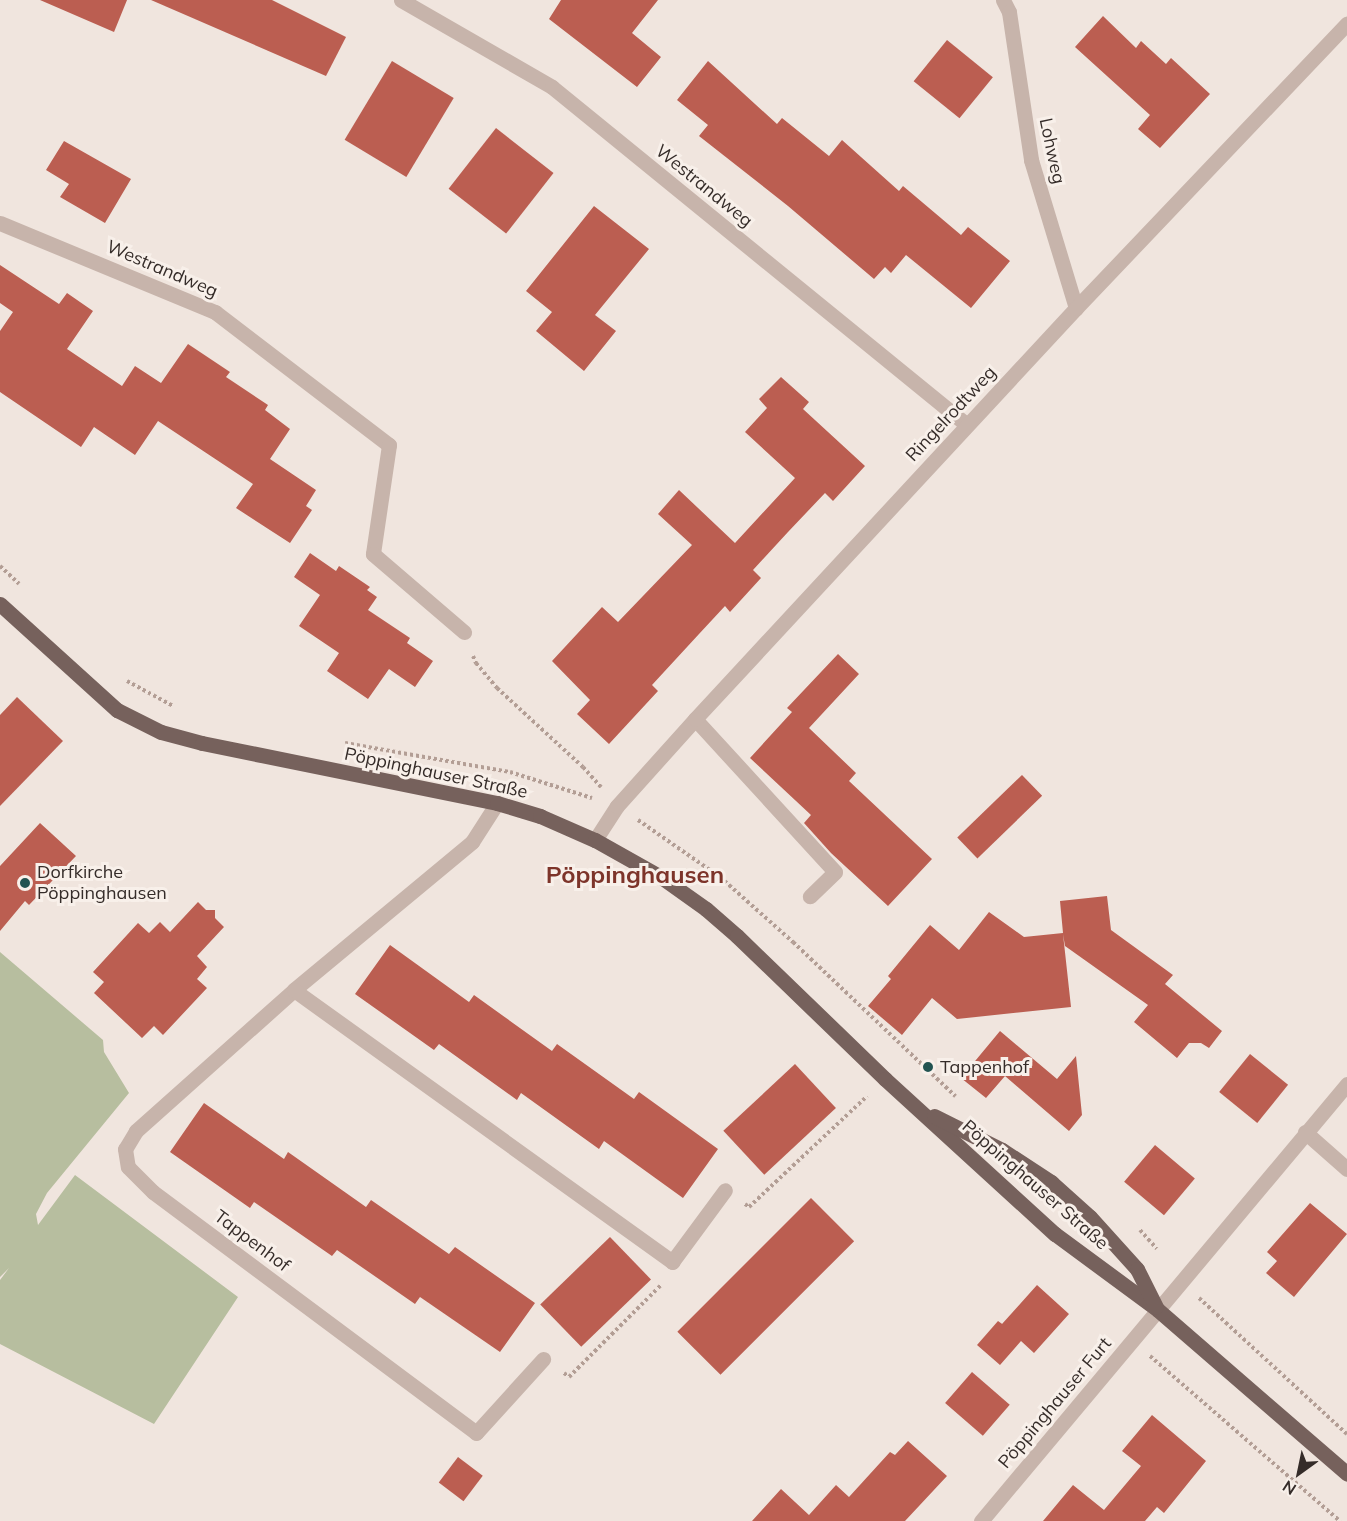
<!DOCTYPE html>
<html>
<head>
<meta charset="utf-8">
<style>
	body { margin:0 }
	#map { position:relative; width:1347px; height:1521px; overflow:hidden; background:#f0e5de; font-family:Mulish,sans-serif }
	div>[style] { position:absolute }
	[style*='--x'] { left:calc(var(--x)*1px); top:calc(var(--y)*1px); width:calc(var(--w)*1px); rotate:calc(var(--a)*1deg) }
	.green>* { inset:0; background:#b7be9f }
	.building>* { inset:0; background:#bb5e51; transform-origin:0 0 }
	.path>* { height:4px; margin-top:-2px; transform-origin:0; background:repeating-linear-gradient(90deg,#b39e95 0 3px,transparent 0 6px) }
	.minor>* { height:15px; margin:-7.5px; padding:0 7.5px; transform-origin:7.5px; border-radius:7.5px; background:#c7b4ab }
	.major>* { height:15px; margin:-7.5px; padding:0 7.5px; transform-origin:7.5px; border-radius:7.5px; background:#76615c }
	.dots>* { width:16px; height:16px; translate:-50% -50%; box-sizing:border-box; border:3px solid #f8f0ea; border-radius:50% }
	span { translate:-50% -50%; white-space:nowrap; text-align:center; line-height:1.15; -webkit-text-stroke:6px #f8f0ea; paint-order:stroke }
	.street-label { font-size:18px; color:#352c29 }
	.poi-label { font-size:18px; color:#352c29 }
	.left { translate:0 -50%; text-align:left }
	.district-label { font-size:24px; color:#7d342a; font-weight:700 }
	.north { position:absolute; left:1269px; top:1443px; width:60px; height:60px; -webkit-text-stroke:4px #f8f0ea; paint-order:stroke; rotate:213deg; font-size:16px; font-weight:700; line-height:24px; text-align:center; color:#352c29 }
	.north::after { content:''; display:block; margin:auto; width:21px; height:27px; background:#352c29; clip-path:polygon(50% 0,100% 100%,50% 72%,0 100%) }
</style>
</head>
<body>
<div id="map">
	<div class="green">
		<i style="clip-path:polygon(0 952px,103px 1040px,104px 1052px,129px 1093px,47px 1193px,36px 1214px,38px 1225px,75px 1175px,238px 1297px,154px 1424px,0 1344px,0 1280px,9px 1268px,0 1277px)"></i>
	</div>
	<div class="building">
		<i style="clip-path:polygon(40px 0,127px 0,114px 32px)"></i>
		<i style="clip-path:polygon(151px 0,272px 0,346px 37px,326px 76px)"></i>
		<i style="clip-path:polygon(561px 0,658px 0,632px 33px,661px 57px,637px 87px,549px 19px)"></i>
		<i style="clip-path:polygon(1103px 16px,1136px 48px,1141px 41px,1166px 64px,1171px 58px,1210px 94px,1160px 148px,1138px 129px,1150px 115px,1075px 47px)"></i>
		<i style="left:947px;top:40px;width:59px;height:53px;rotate:39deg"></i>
		<i style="left:392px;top:61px;width:72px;height:92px;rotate:31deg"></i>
		<i style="clip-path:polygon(708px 61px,777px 124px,782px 118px,829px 156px,842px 140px,899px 191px,903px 186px,961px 235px,968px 227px,1010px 261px,971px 308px,906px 255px,891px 273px,885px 267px,874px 279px,788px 206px,699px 136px,708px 125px,677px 100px)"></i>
		<i style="left:496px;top:128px;width:73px;height:77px;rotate:38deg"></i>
		<i style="clip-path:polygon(64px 141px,131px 179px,105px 223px,60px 197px,69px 184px,46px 170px)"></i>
		<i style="clip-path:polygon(594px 206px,649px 249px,595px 315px,616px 331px,584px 371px,536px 331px,552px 312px,526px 291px)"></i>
		<i style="clip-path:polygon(0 265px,59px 304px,67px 293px,93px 311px,67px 349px,122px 386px,135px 366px,161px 383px,188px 344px,230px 372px,226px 377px,268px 405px,265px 410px,290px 429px,270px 459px,316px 490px,306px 506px,312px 510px,290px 543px,236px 508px,253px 484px,158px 421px,135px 455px,94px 427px,81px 447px,0 392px,0 331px,13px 312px,0 303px)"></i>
		<i style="clip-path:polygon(781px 377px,809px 402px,803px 409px,865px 466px,833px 501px,825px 493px,788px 532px,753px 570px,761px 578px,730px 612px,725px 606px,699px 634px,652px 685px,658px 691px,609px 744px,577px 714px,590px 700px,552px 661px,602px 607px,618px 622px,692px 545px,658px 514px,679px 490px,735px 543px,795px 478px,745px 432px,767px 408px,759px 399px)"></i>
		<i style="clip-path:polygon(310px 553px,336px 571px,339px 566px,370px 587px,367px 590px,377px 597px,368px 610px,410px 638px,407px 643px,433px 661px,415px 687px,389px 669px,368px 699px,327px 671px,339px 653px,299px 626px,320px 595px,294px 577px)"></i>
		<i style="clip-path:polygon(838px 654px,859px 674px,809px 728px,856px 773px,849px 781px,932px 859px,888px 906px,831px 853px,804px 823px,811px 815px,750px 758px,792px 712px,787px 708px)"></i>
		<i style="clip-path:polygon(17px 697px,63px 741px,0 806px,0 715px)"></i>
		<i style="left:1022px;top:775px;width:29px;height:90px;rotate:46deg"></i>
		<i style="clip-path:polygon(40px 823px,76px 856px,29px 905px,25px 901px,0 931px,0 866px)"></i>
		<i style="clip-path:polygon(1107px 896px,1111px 930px,1173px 975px,1165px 984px,1222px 1031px,1209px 1048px,1201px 1043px,1189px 1043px,1177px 1058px,1134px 1022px,1148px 1005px,1065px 946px,1063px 934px,1071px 1007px,957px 1019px,932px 998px,902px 1035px,868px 1006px,891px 979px,888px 976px,930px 925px,959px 950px,989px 912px,1024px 937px,1063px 933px,1060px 901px)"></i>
		<i style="clip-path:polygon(198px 902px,206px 910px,215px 910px,215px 918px,224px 927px,197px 956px,207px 967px,197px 979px,207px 988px,163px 1035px,154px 1026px,142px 1038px,94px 993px,104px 982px,93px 972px,138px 923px,149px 933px,160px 922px,170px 932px)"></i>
		<i style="clip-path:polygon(390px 945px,469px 1002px,474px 995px,552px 1051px,557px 1044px,634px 1099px,639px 1092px,718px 1149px,683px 1198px,604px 1141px,599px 1149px,521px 1093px,517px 1100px,439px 1044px,434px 1050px,355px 994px)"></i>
		<i style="clip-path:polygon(1000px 1031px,1057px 1079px,1076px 1056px,1082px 1115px,1069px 1131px,1005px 1076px,986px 1098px,961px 1078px)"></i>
		<i style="left:1250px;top:1054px;width:49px;height:49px;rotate:39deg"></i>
		<i style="left:795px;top:1064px;width:60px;height:98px;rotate:47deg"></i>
		<i style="clip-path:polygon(204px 1103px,284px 1159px,288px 1152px,366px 1207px,371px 1200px,449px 1254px,455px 1247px,535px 1303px,500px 1352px,420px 1297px,415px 1304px,337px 1250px,332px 1256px,254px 1202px,250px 1208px,170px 1152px)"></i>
		<i style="left:1155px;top:1145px;width:52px;height:48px;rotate:40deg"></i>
		<i style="left:811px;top:1198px;width:61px;height:189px;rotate:45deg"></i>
		<i style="clip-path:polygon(1310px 1203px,1347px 1234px,1294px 1297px,1266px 1273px,1277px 1261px,1267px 1252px)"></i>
		<i style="left:610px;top:1237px;width:59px;height:97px;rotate:46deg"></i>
		<i style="clip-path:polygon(1037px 1285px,1069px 1314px,1034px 1353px,1021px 1341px,1000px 1365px,977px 1345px,998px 1321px,1005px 1326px,1002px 1324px)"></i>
		<i style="left:972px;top:1372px;width:50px;height:41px;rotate:41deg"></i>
		<i style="clip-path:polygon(1152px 1415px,1206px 1461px,1164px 1513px,1157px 1507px,1145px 1521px,1043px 1521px,1073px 1485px,1104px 1510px,1141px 1466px,1122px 1451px)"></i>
		<i style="clip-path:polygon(908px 1441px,947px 1476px,905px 1521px,752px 1521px,781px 1489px,809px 1515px,836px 1485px,849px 1497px,890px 1452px,895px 1455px)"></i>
		<i style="left:458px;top:1457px;width:31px;height:32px;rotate:37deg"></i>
	</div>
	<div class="path">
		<i style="--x:0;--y:566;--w:26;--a:43"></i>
		<i style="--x:473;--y:656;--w:8;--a:67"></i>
		<i style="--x:476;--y:663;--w:33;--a:50"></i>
		<i style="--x:497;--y:688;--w:117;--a:42.6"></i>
		<i style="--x:583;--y:767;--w:27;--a:48"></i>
		<i style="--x:127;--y:681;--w:52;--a:28.5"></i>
		<i style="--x:345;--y:743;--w:168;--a:10"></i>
		<i style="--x:510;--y:772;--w:86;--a:17.6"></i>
		<i style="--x:638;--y:820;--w:100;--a:34.8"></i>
		<i style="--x:720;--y:877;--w:98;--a:41.7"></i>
		<i style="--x:793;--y:942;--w:224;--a:43.5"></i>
		<i style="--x:745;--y:1204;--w:5;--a:37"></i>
		<i style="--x:749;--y:1207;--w:162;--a:-43.2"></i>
		<i style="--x:1140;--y:1230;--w:25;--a:48"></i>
		<i style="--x:1199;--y:1298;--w:201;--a:42.6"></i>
		<i style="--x:1150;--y:1356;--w:252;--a:41"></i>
		<i style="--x:564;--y:1373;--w:6;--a:39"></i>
		<i style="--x:569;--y:1377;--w:130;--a:-45"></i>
	</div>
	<div class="minor">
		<i style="--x:401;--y:0;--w:174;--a:29.9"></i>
		<i style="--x:552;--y:87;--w:535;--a:39.16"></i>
		<i style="--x:1003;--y:0;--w:13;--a:63"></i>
		<i style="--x:1009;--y:12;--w:150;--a:81.5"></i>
		<i style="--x:1031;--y:160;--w:155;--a:73.1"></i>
		<i style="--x:0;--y:223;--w:233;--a:22.5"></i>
		<i style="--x:215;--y:312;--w:219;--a:37.4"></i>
		<i style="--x:389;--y:445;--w:110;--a:98.4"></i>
		<i style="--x:373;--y:554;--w:120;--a:40.6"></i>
		<i style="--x:695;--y:719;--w:207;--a:47.5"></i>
		<i style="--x:835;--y:872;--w:35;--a:136"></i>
		<i style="--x:497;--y:803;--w:46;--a:122.7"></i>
		<i style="--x:472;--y:842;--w:231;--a:140.3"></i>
		<i style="--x:294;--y:990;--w:212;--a:138.3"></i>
		<i style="--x:136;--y:1131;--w:21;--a:121"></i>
		<i style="--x:125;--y:1149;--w:18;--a:81"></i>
		<i style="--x:128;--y:1167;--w:35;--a:45"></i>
		<i style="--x:153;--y:1192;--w:403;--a:36.7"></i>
		<i style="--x:476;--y:1433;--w:100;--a:-47.8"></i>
		<i style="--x:595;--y:840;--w:40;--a:-57.1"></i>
		<i style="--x:617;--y:806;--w:117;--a:-48.1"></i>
		<i style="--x:695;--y:719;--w:560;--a:-47.17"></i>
		<i style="--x:1076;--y:308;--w:393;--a:-46.4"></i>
		<i style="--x:294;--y:990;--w:466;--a:35.7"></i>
		<i style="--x:672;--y:1262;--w:89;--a:-53.6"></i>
		<i style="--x:1305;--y:1132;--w:56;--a:41.4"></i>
		<i style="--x:981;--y:1521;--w:570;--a:-50.05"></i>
	</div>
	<div class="major">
		<i style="--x:0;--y:604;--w:158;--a:42.2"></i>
		<i style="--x:117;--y:710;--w:49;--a:26.6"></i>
		<i style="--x:161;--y:732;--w:42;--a:15"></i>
		<i style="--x:202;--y:743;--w:301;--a:11.5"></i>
		<i style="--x:497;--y:803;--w:45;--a:16.8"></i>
		<i style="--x:540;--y:816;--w:60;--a:23.6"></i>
		<i style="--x:595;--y:840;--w:76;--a:29.3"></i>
		<i style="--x:661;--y:877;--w:55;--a:35.4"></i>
		<i style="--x:706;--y:909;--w:41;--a:41.1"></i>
		<i style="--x:737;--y:936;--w:206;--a:44"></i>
		<i style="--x:885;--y:1079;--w:230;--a:42.4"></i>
		<i style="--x:1055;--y:1234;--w:128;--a:36.4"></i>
		<i style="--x:1158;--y:1310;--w:250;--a:40.9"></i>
		<i style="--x:934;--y:1116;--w:76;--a:26.6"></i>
		<i style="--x:1002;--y:1150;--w:59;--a:33.1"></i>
		<i style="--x:1051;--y:1182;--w:52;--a:41.9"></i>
		<i style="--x:1090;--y:1217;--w:70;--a:47.9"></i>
		<i style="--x:1137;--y:1269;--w:42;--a:63.4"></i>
	</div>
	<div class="dots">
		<i style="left:25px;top:883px;background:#225351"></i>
		<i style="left:928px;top:1067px;background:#225351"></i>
	</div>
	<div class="street-label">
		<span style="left:1052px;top:151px;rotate:78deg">Lohweg</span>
		<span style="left:704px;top:186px;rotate:39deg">Westrandweg</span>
		<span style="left:162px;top:269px;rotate:23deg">Westrandweg</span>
		<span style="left:951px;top:414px;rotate:-47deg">Ringelrodtweg</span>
		<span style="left:436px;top:773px;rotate:12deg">Pöppinghauser Straße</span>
		<span style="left:1035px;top:1185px;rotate:41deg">Pöppinghauser Straße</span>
		<span style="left:252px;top:1241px;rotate:37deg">Tappenhof</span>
		<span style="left:1055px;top:1403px;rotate:-50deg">Pöppinghauser Furt</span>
	</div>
	<div class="poi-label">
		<span class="left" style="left:37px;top:883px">Dorfkirche<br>Pöppinghausen</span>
		<span class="left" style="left:940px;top:1067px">Tappenhof</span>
	</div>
	<div class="district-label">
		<span style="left:635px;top:875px">Pöppinghausen</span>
	</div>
	<div class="north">N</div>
</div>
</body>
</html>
